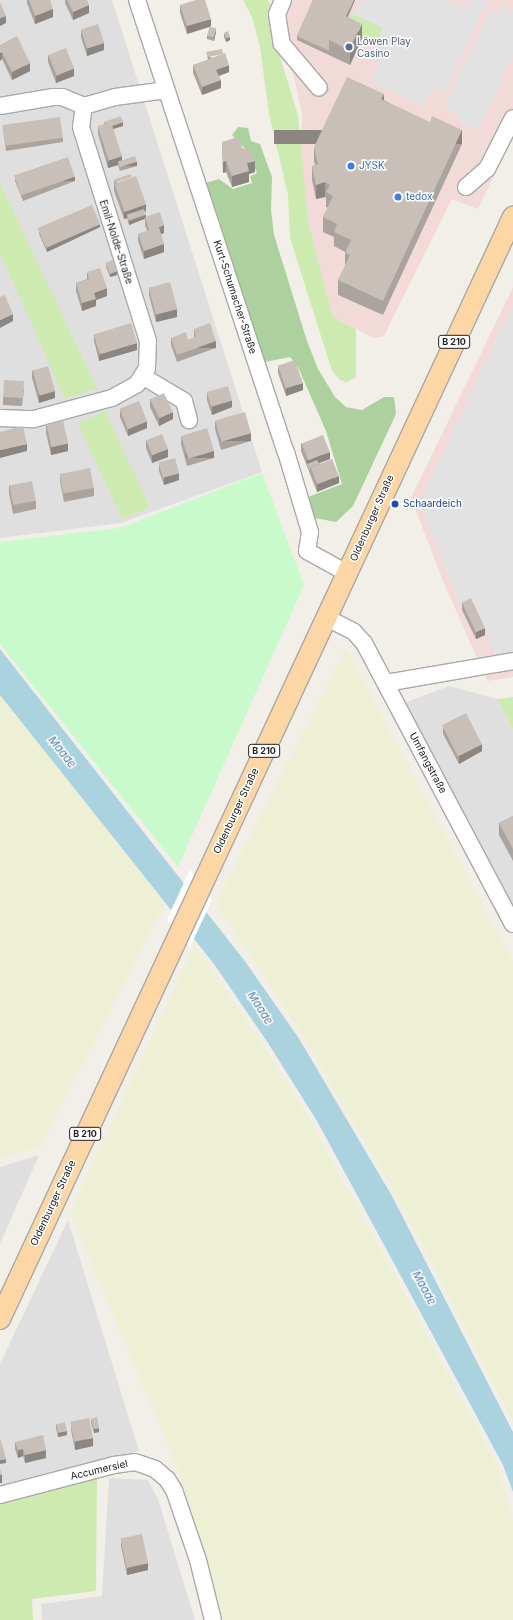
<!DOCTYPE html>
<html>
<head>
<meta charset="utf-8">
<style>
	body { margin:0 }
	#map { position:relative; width:513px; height:1620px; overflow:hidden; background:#f2efe9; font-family:Inter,sans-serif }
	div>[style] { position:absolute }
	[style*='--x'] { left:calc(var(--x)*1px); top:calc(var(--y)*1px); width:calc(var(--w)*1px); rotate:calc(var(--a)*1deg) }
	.residential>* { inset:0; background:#e0dfdf }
	.commercial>* { inset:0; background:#f2dad9 }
	.farmland>* { inset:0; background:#eef0d5 }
	.grass>* { inset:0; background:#cdebb0; transform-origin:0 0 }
	.forest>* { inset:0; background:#add19e }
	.park>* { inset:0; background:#c8facc }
	.parking>* { inset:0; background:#e2e2e2 }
	.water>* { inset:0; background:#aad3df }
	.pier>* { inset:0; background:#fff }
	.roads { filter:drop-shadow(1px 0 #a9a9a9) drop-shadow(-1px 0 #a9a9a9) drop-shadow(0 1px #a9a9a9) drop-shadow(0 -1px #a9a9a9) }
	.minor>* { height:16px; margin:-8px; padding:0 8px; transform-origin:8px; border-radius:8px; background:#fff }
	.major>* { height:20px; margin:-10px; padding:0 10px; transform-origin:10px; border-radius:10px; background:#fcd6a4 }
	.wall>* { inset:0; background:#aba49e }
	.shaded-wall>* { inset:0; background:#8b8681; transform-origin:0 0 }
	.building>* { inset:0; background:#c7bfb8; transform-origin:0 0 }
	.dots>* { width:11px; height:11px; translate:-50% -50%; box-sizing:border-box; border:2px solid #fff; border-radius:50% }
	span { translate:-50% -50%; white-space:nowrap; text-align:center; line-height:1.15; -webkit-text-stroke:3px #fff; paint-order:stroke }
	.shield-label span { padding:1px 3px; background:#fff; border:1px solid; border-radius:3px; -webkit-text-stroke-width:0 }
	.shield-label { font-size:9px; color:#222; font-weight:700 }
	.service-label { font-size:10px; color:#4e5e75 }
	.left { translate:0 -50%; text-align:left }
	.shop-label { font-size:10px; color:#366cbe }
	.street-label { font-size:10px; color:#222 }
	.transit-label { font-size:10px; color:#164399 }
	.water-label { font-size:11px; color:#4a7aab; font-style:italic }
</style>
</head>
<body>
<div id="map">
	<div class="residential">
		<i style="clip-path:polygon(0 0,112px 0,262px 472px,121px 523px,0 538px)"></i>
		<i style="clip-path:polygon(449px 686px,497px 699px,513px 730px,513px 909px,404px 703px)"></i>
		<i style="clip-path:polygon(39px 1155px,0 1244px,0 1167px)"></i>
		<i style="clip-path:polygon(68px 1220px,139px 1451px,0 1487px,0 1364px)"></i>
		<i style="clip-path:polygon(109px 1478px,148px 1480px,158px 1499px,195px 1620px,42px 1620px,41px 1604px,102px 1596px)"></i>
	</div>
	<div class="commercial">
		<i style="clip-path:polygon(288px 0,513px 0,513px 136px,478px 209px,452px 199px,384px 336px,374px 338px,333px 317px,308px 221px,300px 160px,302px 115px,281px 15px)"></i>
		<i style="clip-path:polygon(513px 287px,513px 677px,487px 681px,443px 581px,411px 498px)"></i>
	</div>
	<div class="farmland">
		<i style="clip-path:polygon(346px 648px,513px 962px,513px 1422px,396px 1195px,302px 1035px,215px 904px)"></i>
		<i style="clip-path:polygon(0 695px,165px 904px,40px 1147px,0 1159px)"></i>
		<i style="clip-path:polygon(194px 945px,264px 1046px,307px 1115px,497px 1464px,513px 1521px,513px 1620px,223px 1620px,177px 1466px,70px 1213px)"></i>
	</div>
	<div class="grass">
		<i style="clip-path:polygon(243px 0,268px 0,271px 6px,268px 18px,298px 115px,308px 221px,333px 317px,356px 329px,356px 377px,347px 382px,340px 380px,332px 371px,290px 238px,288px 195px,269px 114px,260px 47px,252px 17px)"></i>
		<i style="clip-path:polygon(350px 13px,383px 28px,376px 42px,342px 29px)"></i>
		<i style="clip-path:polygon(0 183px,97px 388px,65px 399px,0 253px)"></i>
		<i style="left:105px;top:411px;width:106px;height:30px;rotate:65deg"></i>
		<i style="clip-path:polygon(513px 697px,513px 730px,497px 699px)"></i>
		<i style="clip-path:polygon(97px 1479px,96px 1591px,32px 1599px,33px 1620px,0 1620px,0 1502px)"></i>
	</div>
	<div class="forest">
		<i style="clip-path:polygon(238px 127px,248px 128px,251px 141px,260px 144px,272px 177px,271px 210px,274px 235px,307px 341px,318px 369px,335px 397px,346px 407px,362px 410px,384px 397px,394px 397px,396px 414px,353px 506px,336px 522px,315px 518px,308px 497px,342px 484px,326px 431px,298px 367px,290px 357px,265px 362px,230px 266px,220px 222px,206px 183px,219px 179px,233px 189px,252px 183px,250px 176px,257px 173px,249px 153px,232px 135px)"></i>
	</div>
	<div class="park">
		<i style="clip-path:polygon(262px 473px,304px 585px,178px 867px,0 644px,0 542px,120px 528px)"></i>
	</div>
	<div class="parking">
		<i style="clip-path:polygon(360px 0,369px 3px,371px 0,445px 0,461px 7px,473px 0,488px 0,445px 93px,432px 87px,423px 106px,371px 82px,380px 63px,369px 58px,383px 28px,353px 14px)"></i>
		<i style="clip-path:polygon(503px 5px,513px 10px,513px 54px,479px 130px,462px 123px,454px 111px,444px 107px,490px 10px,499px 14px)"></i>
		<i style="clip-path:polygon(513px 304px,513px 666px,501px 668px,474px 602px,461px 607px,419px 503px)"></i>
	</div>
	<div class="water">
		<i style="clip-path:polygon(0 649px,244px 960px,298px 1037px,392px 1196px,513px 1432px,513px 1492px,503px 1465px,317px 1121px,268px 1043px,214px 964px,0 695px)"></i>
	</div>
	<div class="pier">
		<i style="clip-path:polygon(190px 870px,212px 900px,190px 947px,167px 919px)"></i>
	</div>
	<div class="roads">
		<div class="minor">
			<i style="--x:137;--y:0;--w:476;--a:71.8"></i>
			<i style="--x:286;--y:452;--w:84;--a:73.3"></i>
			<i style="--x:310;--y:532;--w:19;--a:99"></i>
			<i style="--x:307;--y:551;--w:46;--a:28.8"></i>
			<i style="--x:283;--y:0;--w:15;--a:113"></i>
			<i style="--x:277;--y:14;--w:30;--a:81"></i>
			<i style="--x:282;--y:44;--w:57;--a:49.9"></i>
			<i style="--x:0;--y:106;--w:54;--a:-9.6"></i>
			<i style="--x:53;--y:97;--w:9;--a:0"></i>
			<i style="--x:62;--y:97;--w:24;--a:22"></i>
			<i style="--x:84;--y:106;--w:32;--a:-16"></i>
			<i style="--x:115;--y:97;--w:52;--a:-7.7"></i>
			<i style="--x:466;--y:187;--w:28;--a:-41"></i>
			<i style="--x:487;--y:169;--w:57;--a:-63"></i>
			<i style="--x:144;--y:377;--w:47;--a:31"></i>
			<i style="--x:184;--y:401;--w:20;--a:75"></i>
			<i style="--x:0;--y:418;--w:34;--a:2"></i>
			<i style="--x:34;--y:419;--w:81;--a:-15.1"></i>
			<i style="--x:112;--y:398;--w:29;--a:-29"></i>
			<i style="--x:137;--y:384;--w:19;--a:-58"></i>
			<i style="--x:147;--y:368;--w:27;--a:-88"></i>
			<i style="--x:148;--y:341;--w:224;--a:-107.4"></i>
			<i style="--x:81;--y:127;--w:21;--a:-82"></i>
			<i style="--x:327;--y:618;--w:30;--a:27"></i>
			<i style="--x:354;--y:632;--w:15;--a:48"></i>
			<i style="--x:364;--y:643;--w:318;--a:62.1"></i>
			<i style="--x:386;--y:683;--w:129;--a:-9.8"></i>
			<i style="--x:0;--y:1495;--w:118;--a:-14.7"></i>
			<i style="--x:114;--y:1465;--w:21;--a:-8"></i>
			<i style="--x:135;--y:1462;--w:21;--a:19"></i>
			<i style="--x:155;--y:1469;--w:16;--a:40"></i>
			<i style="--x:167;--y:1479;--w:13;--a:58"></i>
			<i style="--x:174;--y:1490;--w:74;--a:71.1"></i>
			<i style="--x:198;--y:1560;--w:62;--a:76"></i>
		</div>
		<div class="major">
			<i style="--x:0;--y:1319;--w:1216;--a:-65.04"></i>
		</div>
	</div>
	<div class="wall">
		<i style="clip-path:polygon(27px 0,50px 0,53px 17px,35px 24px,27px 3px)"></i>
		<i style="clip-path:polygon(65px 0,87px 0,89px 13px,73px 20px,65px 3px)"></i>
		<i style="clip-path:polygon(313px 0,355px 0,348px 17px,362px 38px,350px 65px,297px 40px,297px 36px)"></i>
		<i style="clip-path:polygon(180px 5px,211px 26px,210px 27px,216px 32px,214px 41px,207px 39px,207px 36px,210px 27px,187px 34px,180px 13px)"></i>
		<i style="clip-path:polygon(81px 30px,104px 50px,87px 56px,81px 37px)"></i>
		<i style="clip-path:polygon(224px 33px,230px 40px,226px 42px,224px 37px)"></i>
		<i style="clip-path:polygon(0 45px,30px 71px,12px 80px,2px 59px)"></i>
		<i style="clip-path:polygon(207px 54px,229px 72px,219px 76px,221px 88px,202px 95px,193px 73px,193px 65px,208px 60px)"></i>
		<i style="clip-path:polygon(48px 55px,74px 76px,56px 83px,48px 62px)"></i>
		<i style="clip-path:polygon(384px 100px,462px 144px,383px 315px,338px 295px,338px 280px,345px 266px,345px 252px,334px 246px,334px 237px,323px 232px,323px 217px,328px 208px,326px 207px,326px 198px,325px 197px,316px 199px,312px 180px,312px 166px,315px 165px,314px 161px,314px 147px)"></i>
		<i style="clip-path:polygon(104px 122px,123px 126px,113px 129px,122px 160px,137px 166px,120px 171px,118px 165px,108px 168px,98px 134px,98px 127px,104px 125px)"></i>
		<i style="clip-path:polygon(3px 126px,63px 138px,63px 142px,6px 151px,3px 129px)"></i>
		<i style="clip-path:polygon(222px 142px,243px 149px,255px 172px,249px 174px,249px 182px,232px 187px,226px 172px,223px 173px)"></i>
		<i style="clip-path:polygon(15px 177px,75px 181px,23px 201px,15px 181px)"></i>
		<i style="clip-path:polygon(114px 180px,146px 211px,145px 212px,146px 217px,164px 233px,161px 234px,164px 252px,144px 259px,138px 241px,138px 234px,147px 231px,145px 225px,145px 219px,129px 225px,127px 218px,124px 219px,114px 191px)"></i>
		<i style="clip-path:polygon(100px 227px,47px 252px,39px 234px,39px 230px)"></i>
		<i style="clip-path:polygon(106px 263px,117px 275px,110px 277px,106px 267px)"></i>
		<i style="clip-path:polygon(87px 272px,107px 296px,96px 300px,96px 306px,82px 311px,76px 291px,76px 283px,87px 279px)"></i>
		<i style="clip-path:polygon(149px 287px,177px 317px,156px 322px,149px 295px)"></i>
		<i style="clip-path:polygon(194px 329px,216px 348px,177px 362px,171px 345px,171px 338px,188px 340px,194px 338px)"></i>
		<i style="clip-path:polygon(94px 334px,137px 350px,99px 361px,94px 341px)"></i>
		<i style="clip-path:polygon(278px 365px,303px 390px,286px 396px,278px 373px)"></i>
		<i style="clip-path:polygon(32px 370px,55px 398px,39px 403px,32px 378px)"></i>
		<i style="clip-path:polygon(24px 389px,22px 406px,3px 405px,3px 397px)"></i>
		<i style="clip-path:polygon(207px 393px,232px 407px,212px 415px,207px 400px)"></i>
		<i style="clip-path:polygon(150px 399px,173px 419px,159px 426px,150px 407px)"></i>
		<i style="clip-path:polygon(120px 409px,147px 428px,128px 436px,120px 417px)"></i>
		<i style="clip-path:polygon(215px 421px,251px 441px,221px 450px,215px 429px)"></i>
		<i style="clip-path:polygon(46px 425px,68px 451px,51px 455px,46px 433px)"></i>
		<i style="clip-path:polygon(181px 436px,214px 458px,187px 466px,181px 444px)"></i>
		<i style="clip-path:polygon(146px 440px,168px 457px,152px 463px,146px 448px)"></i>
		<i style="clip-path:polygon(301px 443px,330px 459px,319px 463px,339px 483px,317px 492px,301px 451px)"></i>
		<i style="clip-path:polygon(159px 463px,179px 480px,164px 485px,159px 471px)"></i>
		<i style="clip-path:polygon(60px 474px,94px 488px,94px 496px,64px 502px,60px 481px)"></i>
		<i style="clip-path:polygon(9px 485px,36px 501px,36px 509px,13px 514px,9px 493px)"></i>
		<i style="clip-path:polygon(462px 603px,485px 635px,476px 639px,462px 610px)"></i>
		<i style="clip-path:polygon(443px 727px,482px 751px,459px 764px,443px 734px)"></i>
		<i style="clip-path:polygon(513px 816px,513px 861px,499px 835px,499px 823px)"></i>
		<i style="clip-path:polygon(91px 1419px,99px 1432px,94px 1433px,91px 1423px)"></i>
		<i style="clip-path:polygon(71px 1423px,93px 1446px,75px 1450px,71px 1430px)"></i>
		<i style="clip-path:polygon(56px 1424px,67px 1435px,58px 1437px,56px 1428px)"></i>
		<i style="clip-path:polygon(15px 1442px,46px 1458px,25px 1463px,23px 1456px,18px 1458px,15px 1449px)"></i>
		<i style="clip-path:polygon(121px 1539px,148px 1570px,127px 1575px,121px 1546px)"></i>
	</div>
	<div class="shaded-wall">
		<i style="clip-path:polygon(354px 0,355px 0,335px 43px,334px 42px)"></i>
		<i style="clip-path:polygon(89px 5px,89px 13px,73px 20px,73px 12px)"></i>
		<i style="clip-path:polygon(53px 9px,53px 17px,35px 24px,35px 16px)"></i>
		<i style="clip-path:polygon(6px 16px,6px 23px,0 26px,0 18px)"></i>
		<i style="clip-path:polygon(211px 19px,211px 26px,187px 34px,187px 26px)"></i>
		<i style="clip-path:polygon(362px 24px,362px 38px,350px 65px,350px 50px)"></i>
		<i style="clip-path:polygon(216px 28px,216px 32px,214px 41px,214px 37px)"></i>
		<i style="clip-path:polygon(230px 37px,230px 40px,226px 42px,226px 38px)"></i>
		<i style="clip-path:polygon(104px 43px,104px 50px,87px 56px,87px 48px)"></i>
		<i style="clip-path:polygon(2px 52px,2px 59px,0 61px,0 53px)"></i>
		<i style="clip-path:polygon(30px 63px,30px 71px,12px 80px,12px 72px)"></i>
		<i style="clip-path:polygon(229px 65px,229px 72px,216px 77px,216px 70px)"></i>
		<i style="clip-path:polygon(74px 68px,74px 76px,56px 83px,56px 76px)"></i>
		<i style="clip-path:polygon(221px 80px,221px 88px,202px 95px,202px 87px)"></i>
		<i style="clip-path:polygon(384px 94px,384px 108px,381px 99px)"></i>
		<i style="clip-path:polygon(123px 122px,123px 126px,106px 131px,106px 128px)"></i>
		<i style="left:462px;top:130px;width:14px;height:188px;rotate:90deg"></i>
		<i style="clip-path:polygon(122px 156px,122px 164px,118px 161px,118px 165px,108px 168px,108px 161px)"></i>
		<i style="clip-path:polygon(226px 161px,226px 172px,223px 173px,223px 162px)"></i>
		<i style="clip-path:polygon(255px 161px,255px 172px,249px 174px,249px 182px,232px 187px,232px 176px,247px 163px)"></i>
		<i style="left:137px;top:162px;width:4px;height:18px;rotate:90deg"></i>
		<i style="left:75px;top:177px;width:4px;height:56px;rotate:90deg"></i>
		<i style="clip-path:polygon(325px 182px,325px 197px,316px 199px,316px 185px)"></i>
		<i style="clip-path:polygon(146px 204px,146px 211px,128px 218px,127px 215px,127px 218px,124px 219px,124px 212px)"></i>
		<i style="clip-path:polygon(146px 215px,146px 218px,129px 225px,129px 221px)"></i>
		<i style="clip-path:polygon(100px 224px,100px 227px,47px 252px,47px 248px)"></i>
		<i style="clip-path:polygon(164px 225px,164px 233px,159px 235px,159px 227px)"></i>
		<i style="clip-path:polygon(164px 244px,164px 252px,144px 259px,144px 251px)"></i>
		<i style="clip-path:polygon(117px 271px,117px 275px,110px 277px,110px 273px)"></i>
		<i style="clip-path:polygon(107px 288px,107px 296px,96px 300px,96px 306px,82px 311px,82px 303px,94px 293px)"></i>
		<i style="clip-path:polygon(177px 309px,177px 317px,156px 322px,156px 314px)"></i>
		<i style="clip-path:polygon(13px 314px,13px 321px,0 328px,0 320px)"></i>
		<i style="left:216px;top:341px;width:7px;height:41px;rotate:90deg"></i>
		<i style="clip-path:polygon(137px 343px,137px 350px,99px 361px,99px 353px)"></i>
		<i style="clip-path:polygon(303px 383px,303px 390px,286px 396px,286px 388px)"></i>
		<i style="clip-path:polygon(55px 391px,55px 398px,39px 403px,39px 395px)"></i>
		<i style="clip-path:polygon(232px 400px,232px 407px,212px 415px,212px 407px)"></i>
		<i style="clip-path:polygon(173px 412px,173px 419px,159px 426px,159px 418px)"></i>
		<i style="clip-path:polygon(147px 421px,147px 428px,128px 436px,128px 429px)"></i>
		<i style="left:251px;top:433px;width:8px;height:31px;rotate:90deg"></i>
		<i style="clip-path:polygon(68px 443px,68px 451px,51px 455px,51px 447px)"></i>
		<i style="clip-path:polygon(27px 444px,27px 451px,0 458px,0 450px)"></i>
		<i style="clip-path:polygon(168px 449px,168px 457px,152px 463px,152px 455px)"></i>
		<i style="left:214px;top:451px;width:7px;height:28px;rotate:90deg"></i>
		<i style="clip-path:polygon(330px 452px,330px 459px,309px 467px,307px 464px,307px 460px)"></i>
		<i style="clip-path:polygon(179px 473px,179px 480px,164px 485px,164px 477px)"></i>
		<i style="clip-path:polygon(339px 476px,339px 483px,317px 492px,317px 484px)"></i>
		<i style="clip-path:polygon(485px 628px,485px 635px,476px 639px,476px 632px)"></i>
		<i style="clip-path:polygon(482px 744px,482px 751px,459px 764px,459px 756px)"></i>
		<i style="clip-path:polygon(99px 1428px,99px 1432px,94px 1433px,94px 1429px)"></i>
		<i style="clip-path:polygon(67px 1431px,67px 1435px,58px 1437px,58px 1433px)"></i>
		<i style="clip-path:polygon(93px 1438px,93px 1446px,75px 1450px,75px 1442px)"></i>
		<i style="clip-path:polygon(23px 1449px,23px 1456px,18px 1458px,18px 1450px)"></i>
		<i style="clip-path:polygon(46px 1450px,46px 1458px,25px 1463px,25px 1455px)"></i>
		<i style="clip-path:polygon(6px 1459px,6px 1463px,0 1464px,0 1460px)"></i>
		<i style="left:0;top:1475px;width:2px;height:8px"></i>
		<i style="clip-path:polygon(148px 1563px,148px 1570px,127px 1575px,127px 1567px)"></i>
	</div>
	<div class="building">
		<i style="clip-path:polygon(29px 0,50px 0,53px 9px,35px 16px)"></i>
		<i style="clip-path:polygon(67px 0,87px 0,89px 5px,73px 12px)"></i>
		<i style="clip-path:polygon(196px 0,205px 0,211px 19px,187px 26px,180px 5px)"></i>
		<i style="clip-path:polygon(313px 0,354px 0,346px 16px,342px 14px,329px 40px,329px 51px,297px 36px)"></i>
		<i style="clip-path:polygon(0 2px,6px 16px,0 18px)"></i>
		<i style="left:342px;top:14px;width:22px;height:29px;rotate:27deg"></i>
		<i style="left:98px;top:24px;width:20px;height:18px;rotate:72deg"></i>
		<i style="clip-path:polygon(210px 27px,216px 28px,214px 37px,207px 36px)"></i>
		<i style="clip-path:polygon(228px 31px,230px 37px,226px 38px,224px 33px)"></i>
		<i style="clip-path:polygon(17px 36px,30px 63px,12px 72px,2px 52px,0 53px,0 45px)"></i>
		<i style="left:66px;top:48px;width:22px;height:19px;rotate:68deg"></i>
		<i style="left:222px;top:49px;width:5px;height:16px;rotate:79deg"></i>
		<i style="clip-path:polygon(225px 53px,229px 65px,216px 70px,221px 80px,202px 87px,193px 65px)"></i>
		<i style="clip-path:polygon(347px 77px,384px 94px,381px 99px,430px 122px,432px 116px,462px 130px,383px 301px,338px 280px,350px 255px,345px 253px,351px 240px,334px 232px,337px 224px,323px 217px,333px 196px,326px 192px,330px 185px,325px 182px,316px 185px,312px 166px,318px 164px,314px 147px)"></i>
		<i style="clip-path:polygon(121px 116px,123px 122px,112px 126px,111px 122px,105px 124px,104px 122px)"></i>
		<i style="left:60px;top:117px;width:21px;height:58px;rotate:82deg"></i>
		<i style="left:111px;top:122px;width:36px;height:14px;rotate:72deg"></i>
		<i style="clip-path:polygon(238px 137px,243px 149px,249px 147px,255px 161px,247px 163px,249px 171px,232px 176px,226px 161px,223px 162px,222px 142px)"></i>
		<i style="left:135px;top:156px;width:6px;height:18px;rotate:72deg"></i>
		<i style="left:68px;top:157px;width:21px;height:57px;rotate:71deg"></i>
		<i style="left:131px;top:174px;width:3px;height:18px;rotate:72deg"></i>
		<i style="left:136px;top:176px;width:30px;height:23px;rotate:70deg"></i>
		<i style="left:92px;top:205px;width:21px;height:59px;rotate:67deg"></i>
		<i style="left:144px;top:209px;width:6px;height:18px;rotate:72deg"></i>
		<i style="clip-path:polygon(160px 212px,164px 225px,159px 227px,164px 244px,144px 251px,138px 234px,149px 230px,145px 217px)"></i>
		<i style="left:113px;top:260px;width:12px;height:8px;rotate:70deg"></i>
		<i style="clip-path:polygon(100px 268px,107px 288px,94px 293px,96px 299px,82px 303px,76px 283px,89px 279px,87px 272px)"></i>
		<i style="left:170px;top:282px;width:28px;height:22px;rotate:75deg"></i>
		<i style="clip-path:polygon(5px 295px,13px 314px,0 320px,0 297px)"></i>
		<i style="left:131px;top:323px;width:21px;height:39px;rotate:73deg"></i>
		<i style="clip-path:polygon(210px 323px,216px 341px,177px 355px,171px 338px,186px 332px,188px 340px,192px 338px,196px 337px,194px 329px)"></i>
		<i style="left:295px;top:360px;width:24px;height:18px;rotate:71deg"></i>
		<i style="left:48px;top:366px;width:26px;height:16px;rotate:74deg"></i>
		<i style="left:4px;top:380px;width:20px;height:17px;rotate:3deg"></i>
		<i style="left:228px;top:386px;width:15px;height:22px;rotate:74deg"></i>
		<i style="left:164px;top:393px;width:21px;height:15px;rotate:65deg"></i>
		<i style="left:139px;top:401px;width:22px;height:21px;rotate:68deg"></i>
		<i style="left:245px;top:412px;width:22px;height:31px;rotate:74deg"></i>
		<i style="left:63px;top:421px;width:23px;height:17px;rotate:77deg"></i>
		<i style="clip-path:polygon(23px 426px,27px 444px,0 450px,0 432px)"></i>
		<i style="left:207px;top:428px;width:24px;height:27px;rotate:73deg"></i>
		<i style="left:162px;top:434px;width:16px;height:17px;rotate:68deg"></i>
		<i style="left:323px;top:435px;width:18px;height:23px;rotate:68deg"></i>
		<i style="left:175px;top:458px;width:16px;height:17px;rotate:75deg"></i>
		<i style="left:332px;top:459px;width:18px;height:23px;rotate:68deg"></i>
		<i style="clip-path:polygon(317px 460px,319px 464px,310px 467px,310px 471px,307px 464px)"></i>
		<i style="left:90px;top:468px;width:20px;height:31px;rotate:79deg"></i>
		<i style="left:32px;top:481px;width:20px;height:23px;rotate:79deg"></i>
		<i style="left:471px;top:598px;width:33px;height:10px;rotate:65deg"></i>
		<i style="left:466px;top:713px;width:35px;height:27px;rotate:63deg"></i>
		<i style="clip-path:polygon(513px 816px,513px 849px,499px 823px)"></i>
		<i style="clip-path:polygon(97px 1417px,99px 1428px,94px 1429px,91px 1419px)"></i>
		<i style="left:89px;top:1418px;width:20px;height:19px;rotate:79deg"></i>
		<i style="left:65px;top:1422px;width:9px;height:9px;rotate:77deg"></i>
		<i style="clip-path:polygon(43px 1435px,46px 1450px,25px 1455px,23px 1449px,18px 1450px,15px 1442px)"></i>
		<i style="clip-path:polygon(0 1440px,1px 1440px,6px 1459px,0 1460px)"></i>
		<i style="clip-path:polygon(0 1469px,2px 1475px,0 1475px)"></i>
		<i style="left:142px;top:1534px;width:30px;height:22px;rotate:78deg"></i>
	</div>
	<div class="dots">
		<i style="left:349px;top:47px;background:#5c6f8a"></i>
		<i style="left:351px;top:166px;background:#3f7fe0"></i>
		<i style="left:398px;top:197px;background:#3f7fe0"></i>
		<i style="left:395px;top:504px;background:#1a4fb4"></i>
	</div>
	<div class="shield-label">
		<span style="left:454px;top:342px">B 210</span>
		<span style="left:264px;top:751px">B 210</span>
		<span style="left:85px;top:1134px">B 210</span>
	</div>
	<div class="service-label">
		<span class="left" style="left:357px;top:47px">Löwen Play<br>Casino</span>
	</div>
	<div class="shop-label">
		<span class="left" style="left:359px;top:166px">JYSK</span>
		<span class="left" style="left:406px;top:197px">tedox</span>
	</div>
	<div class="street-label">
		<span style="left:116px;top:242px;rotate:72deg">Emil-Nolde-Straße</span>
		<span style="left:235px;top:297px;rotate:72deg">Kurt-Schumacher-Straße</span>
		<span style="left:372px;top:518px;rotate:-66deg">Oldenburger Straße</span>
		<span style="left:428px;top:763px;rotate:62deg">Umfangstraße</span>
		<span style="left:236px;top:811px;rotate:-65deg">Oldenburger Straße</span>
		<span style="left:53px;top:1203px;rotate:-65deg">Oldenburger Straße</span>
		<span style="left:99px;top:1470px;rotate:-13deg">Accumersiel</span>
	</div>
	<div class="transit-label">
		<span class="left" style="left:403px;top:504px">Schaardeich</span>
	</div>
	<div class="water-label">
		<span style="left:62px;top:752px;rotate:52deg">Maade</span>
		<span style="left:260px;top:1008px;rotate:58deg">Maade</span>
		<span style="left:424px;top:1288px;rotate:62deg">Maade</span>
	</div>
</div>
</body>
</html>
